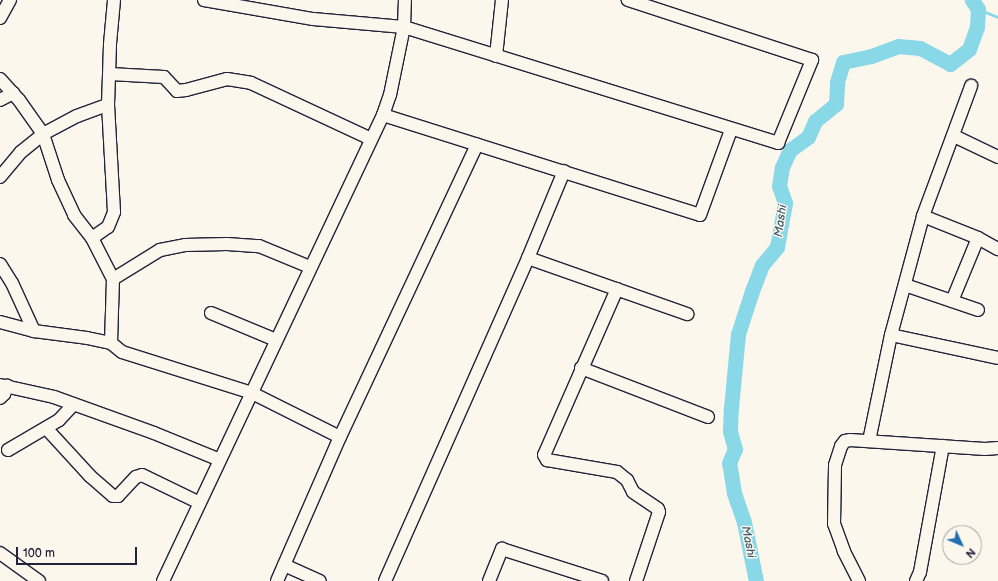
<!DOCTYPE html>
<html>
<head>
<meta charset="utf-8">
<style>
	body { margin:0 }
	#map { position:relative; width:998px; height:581px; overflow:hidden; background:#fbf7ec; font-family:"Balsamiq Sans",sans-serif }
	div>[style] { position:absolute }
	[style*='--x'] { left:calc(var(--x)*1px); top:calc(var(--y)*1px); width:calc(var(--w)*1px); rotate:calc(var(--a)*1deg) }
	.stream>* { height:2.5px; margin:-1.25px; padding:0 1.25px; transform-origin:1.25px; border-radius:1.25px; background:#89d8e8 }
	.river>* { height:15px; margin:-7.5px; padding:0 7.5px; transform-origin:7.5px; border-radius:7.5px; background:#89d8e8 }
	.roads { filter:drop-shadow(1px 0 #22223b) drop-shadow(-1px 0 #22223b) drop-shadow(0 1px #22223b) drop-shadow(0 -1px #22223b) }
	.minor>* { height:12px; margin:-6px; padding:0 6px; transform-origin:6px; border-radius:6px; background:#fbf7ec }
	span { translate:-50% -50%; white-space:nowrap; text-align:center; line-height:1.15; -webkit-text-stroke:3px #fbf7ec; paint-order:stroke }
	.water-label { font-size:12px; color:#41596f; font-style:italic }
	.north { position:absolute; left:942px; top:525px; width:40px; height:40px; box-sizing:border-box; background:#fbf7ec; border:1px solid #a4a2a5; border-radius:50%; rotate:134deg; font-size:11px; font-weight:700; line-height:16px; text-align:center; color:#22223b }
	.north::after { content:''; display:block; margin:auto; width:14px; height:18px; background:#1f6fb2; clip-path:polygon(50% 0,100% 100%,50% 72%,0 100%) }
	.scale { position:absolute; left:16px; top:547px; width:121px; height:18px; box-sizing:border-box; border:2px solid #22223b; border-top:0; padding-left:5px; font-size:12px; line-height:14px; white-space:nowrap; color:#22223b; -webkit-text-stroke:3px #fbf7ec; paint-order:stroke }
</style>
</head>
<body>
<div id="map">
	<div class="stream">
		<i style="--x:978;--y:9;--w:22;--a:22"></i>
	</div>
	<div class="river">
		<i style="--x:756;--y:581;--w:60;--a:-101.5"></i>
		<i style="--x:744;--y:522;--w:31;--a:-109"></i>
		<i style="--x:734;--y:493;--w:30;--a:-99"></i>
		<i style="--x:729;--y:463;--w:15;--a:-67"></i>
		<i style="--x:735;--y:449;--w:19;--a:-106"></i>
		<i style="--x:730;--y:431;--w:23;--a:-88"></i>
		<i style="--x:731;--y:408;--w:74;--a:-84.6"></i>
		<i style="--x:738;--y:334;--w:45;--a:-72"></i>
		<i style="--x:752;--y:291;--w:28;--a:-69"></i>
		<i style="--x:762;--y:265;--w:23;--a:-50"></i>
		<i style="--x:777;--y:247;--w:45;--a:-79.7"></i>
		<i style="--x:785;--y:203;--w:18;--a:-109"></i>
		<i style="--x:779;--y:186;--w:19;--a:-81"></i>
		<i style="--x:782;--y:167;--w:19;--a:-65"></i>
		<i style="--x:790;--y:150;--w:22;--a:-36"></i>
		<i style="--x:808;--y:137;--w:17;--a:-66"></i>
		<i style="--x:815;--y:121;--w:27;--a:-39"></i>
		<i style="--x:836;--y:104;--w:22;--a:-87"></i>
		<i style="--x:837;--y:82;--w:21;--a:-73"></i>
		<i style="--x:843;--y:62;--w:29;--a:-12"></i>
		<i style="--x:871;--y:56;--w:29;--a:-20"></i>
		<i style="--x:898;--y:46;--w:22;--a:5"></i>
		<i style="--x:920;--y:48;--w:34;--a:28"></i>
		<i style="--x:950;--y:64;--w:24;--a:-38"></i>
		<i style="--x:969;--y:49;--w:23;--a:-70"></i>
		<i style="--x:977;--y:27;--w:18;--a:-87"></i>
		<i style="--x:978;--y:9;--w:11;--a:-124"></i>
	</div>
	<div class="roads">
		<div class="minor">
			<i style="--x:204;--y:0;--w:111;--a:9.9"></i>
			<i style="--x:313;--y:19;--w:91;--a:5"></i>
			<i style="--x:404;--y:27;--w:392;--a:17.2"></i>
			<i style="--x:778;--y:143;--w:90;--a:-67.7"></i>
			<i style="--x:812;--y:60;--w:194;--a:-161.9"></i>
			<i style="--x:0;--y:18;--w:21;--a:-61"></i>
			<i style="--x:496;--y:56;--w:56;--a:-83.9"></i>
			<i style="--x:110;--y:74;--w:54;--a:3.2"></i>
			<i style="--x:164;--y:77;--w:19;--a:47"></i>
			<i style="--x:177;--y:91;--w:9;--a:-6"></i>
			<i style="--x:186;--y:90;--w:42;--a:-15"></i>
			<i style="--x:227;--y:79;--w:24;--a:9"></i>
			<i style="--x:251;--y:83;--w:132;--a:25"></i>
			<i style="--x:0;--y:79;--w:28;--a:48"></i>
			<i style="--x:19;--y:100;--w:42;--a:54.8"></i>
			<i style="--x:43;--y:134;--w:48;--a:71.9"></i>
			<i style="--x:58;--y:180;--w:38;--a:65"></i>
			<i style="--x:74;--y:215;--w:29;--a:52"></i>
			<i style="--x:92;--y:238;--w:46;--a:62.9"></i>
			<i style="--x:113;--y:279;--w:64;--a:91.8"></i>
			<i style="--x:0;--y:100;--w:15;--a:-28"></i>
			<i style="--x:383;--y:115;--w:332;--a:17.5"></i>
			<i style="--x:700;--y:215;--w:90;--a:-70"></i>
			<i style="--x:954;--y:136;--w:49;--a:25.5"></i>
			<i style="--x:0;--y:177;--w:33;--a:-50"></i>
			<i style="--x:21;--y:152;--w:28;--a:-39"></i>
			<i style="--x:43;--y:134;--w:38;--a:-28"></i>
			<i style="--x:77;--y:116;--w:33;--a:-20"></i>
			<i style="--x:923;--y:216;--w:59;--a:21.8"></i>
			<i style="--x:978;--y:238;--w:23;--a:29"></i>
			<i style="--x:92;--y:238;--w:19;--a:-35"></i>
			<i style="--x:108;--y:227;--w:16;--a:-68"></i>
			<i style="--x:114;--y:212;--w:107;--a:-93.2"></i>
			<i style="--x:108;--y:105;--w:61;--a:-88.1"></i>
			<i style="--x:110;--y:44;--w:44;--a:-84.8"></i>
			<i style="--x:528;--y:258;--w:169;--a:19.4"></i>
			<i style="--x:0;--y:264;--w:22;--a:58"></i>
			<i style="--x:12;--y:283;--w:53;--a:65.4"></i>
			<i style="--x:113;--y:279;--w:55;--a:-31.7"></i>
			<i style="--x:160;--y:250;--w:25;--a:-11"></i>
			<i style="--x:185;--y:245;--w:42;--a:-1.4"></i>
			<i style="--x:227;--y:244;--w:32;--a:4"></i>
			<i style="--x:259;--y:246;--w:55;--a:22.4"></i>
			<i style="--x:905;--y:285;--w:77;--a:18.9"></i>
			<i style="--x:617;--y:289;--w:181;--a:113.7"></i>
			<i style="--x:544;--y:455;--w:6;--a:59"></i>
			<i style="--x:547;--y:460;--w:71;--a:9.7"></i>
			<i style="--x:617;--y:472;--w:13;--a:39"></i>
			<i style="--x:627;--y:480;--w:13;--a:63"></i>
			<i style="--x:633;--y:492;--w:30;--a:34"></i>
			<i style="--x:658;--y:509;--w:3;--a:72"></i>
			<i style="--x:659;--y:512;--w:73;--a:108.4"></i>
			<i style="--x:952;--y:301;--w:68;--a:-67.6"></i>
			<i style="--x:211;--y:313;--w:70;--a:22.6"></i>
			<i style="--x:0;--y:322;--w:35;--a:15"></i>
			<i style="--x:34;--y:331;--w:53;--a:7.5"></i>
			<i style="--x:87;--y:338;--w:25;--a:12"></i>
			<i style="--x:111;--y:343;--w:14;--a:39"></i>
			<i style="--x:122;--y:352;--w:136;--a:17.5"></i>
			<i style="--x:252;--y:393;--w:98;--a:26.6"></i>
			<i style="--x:891;--y:335;--w:109;--a:12.1"></i>
			<i style="--x:581;--y:368;--w:136;--a:21.1"></i>
			<i style="--x:0;--y:385;--w:55;--a:12.5"></i>
			<i style="--x:54;--y:397;--w:106;--a:19.8"></i>
			<i style="--x:154;--y:433;--w:71;--a:22.2"></i>
			<i style="--x:0;--y:398;--w:6;--a:-45"></i>
			<i style="--x:4;--y:394;--w:9;--a:-69"></i>
			<i style="--x:46;--y:428;--w:65;--a:47.5"></i>
			<i style="--x:90;--y:476;--w:30;--a:41"></i>
			<i style="--x:113;--y:496;--w:5;--a:0"></i>
			<i style="--x:118;--y:496;--w:26;--a:-47"></i>
			<i style="--x:136;--y:477;--w:6;--a:-18"></i>
			<i style="--x:142;--y:475;--w:64;--a:25.8"></i>
			<i style="--x:869;--y:441;--w:108;--a:-78.3"></i>
			<i style="--x:891;--y:335;--w:123;--a:-74.9"></i>
			<i style="--x:923;--y:216;--w:139;--a:-69.7"></i>
			<i style="--x:8;--y:450;--w:59;--a:-30.5"></i>
			<i style="--x:59;--y:420;--w:21;--a:-47"></i>
			<i style="--x:0;--y:553;--w:48;--a:35.7"></i>
			<i style="--x:284;--y:565;--w:39;--a:24"></i>
			<i style="--x:163;--y:581;--w:515;--a:-64.73"></i>
			<i style="--x:383;--y:115;--w:21;--a:-71"></i>
			<i style="--x:390;--y:95;--w:69;--a:-78.4"></i>
			<i style="--x:404;--y:27;--w:27;--a:-88"></i>
			<i style="--x:277;--y:581;--w:157;--a:-66.4"></i>
			<i style="--x:340;--y:437;--w:323;--a:-64.9"></i>
			<i style="--x:385;--y:581;--w:353;--a:-66.1"></i>
			<i style="--x:528;--y:258;--w:94;--a:-67.5"></i>
			<i style="--x:489;--y:581;--w:35;--a:-68"></i>
			<i style="--x:502;--y:549;--w:105;--a:17.7"></i>
			<i style="--x:859;--y:581;--w:34;--a:-117"></i>
			<i style="--x:844;--y:551;--w:29;--a:-110"></i>
			<i style="--x:834;--y:524;--w:59;--a:-89"></i>
			<i style="--x:835;--y:465;--w:20;--a:-72"></i>
			<i style="--x:841;--y:446;--w:6;--a:-51"></i>
			<i style="--x:845;--y:441;--w:5;--a:-11"></i>
			<i style="--x:850;--y:440;--w:135;--a:3.8"></i>
			<i style="--x:985;--y:449;--w:13;--a:-4"></i>
			<i style="--x:916;--y:581;--w:10;--a:-66"></i>
			<i style="--x:920;--y:572;--w:128;--a:-79.7"></i>
		</div>
	</div>
	<div class="water-label">
		<span style="left:781px;top:221px;rotate:-82deg">Mashi</span>
		<span style="left:748px;top:542px;rotate:79deg">Mashi</span>
	</div>
	<div class="north">N</div>
	<div class="scale">100 m</div>
</div>
</body>
</html>
